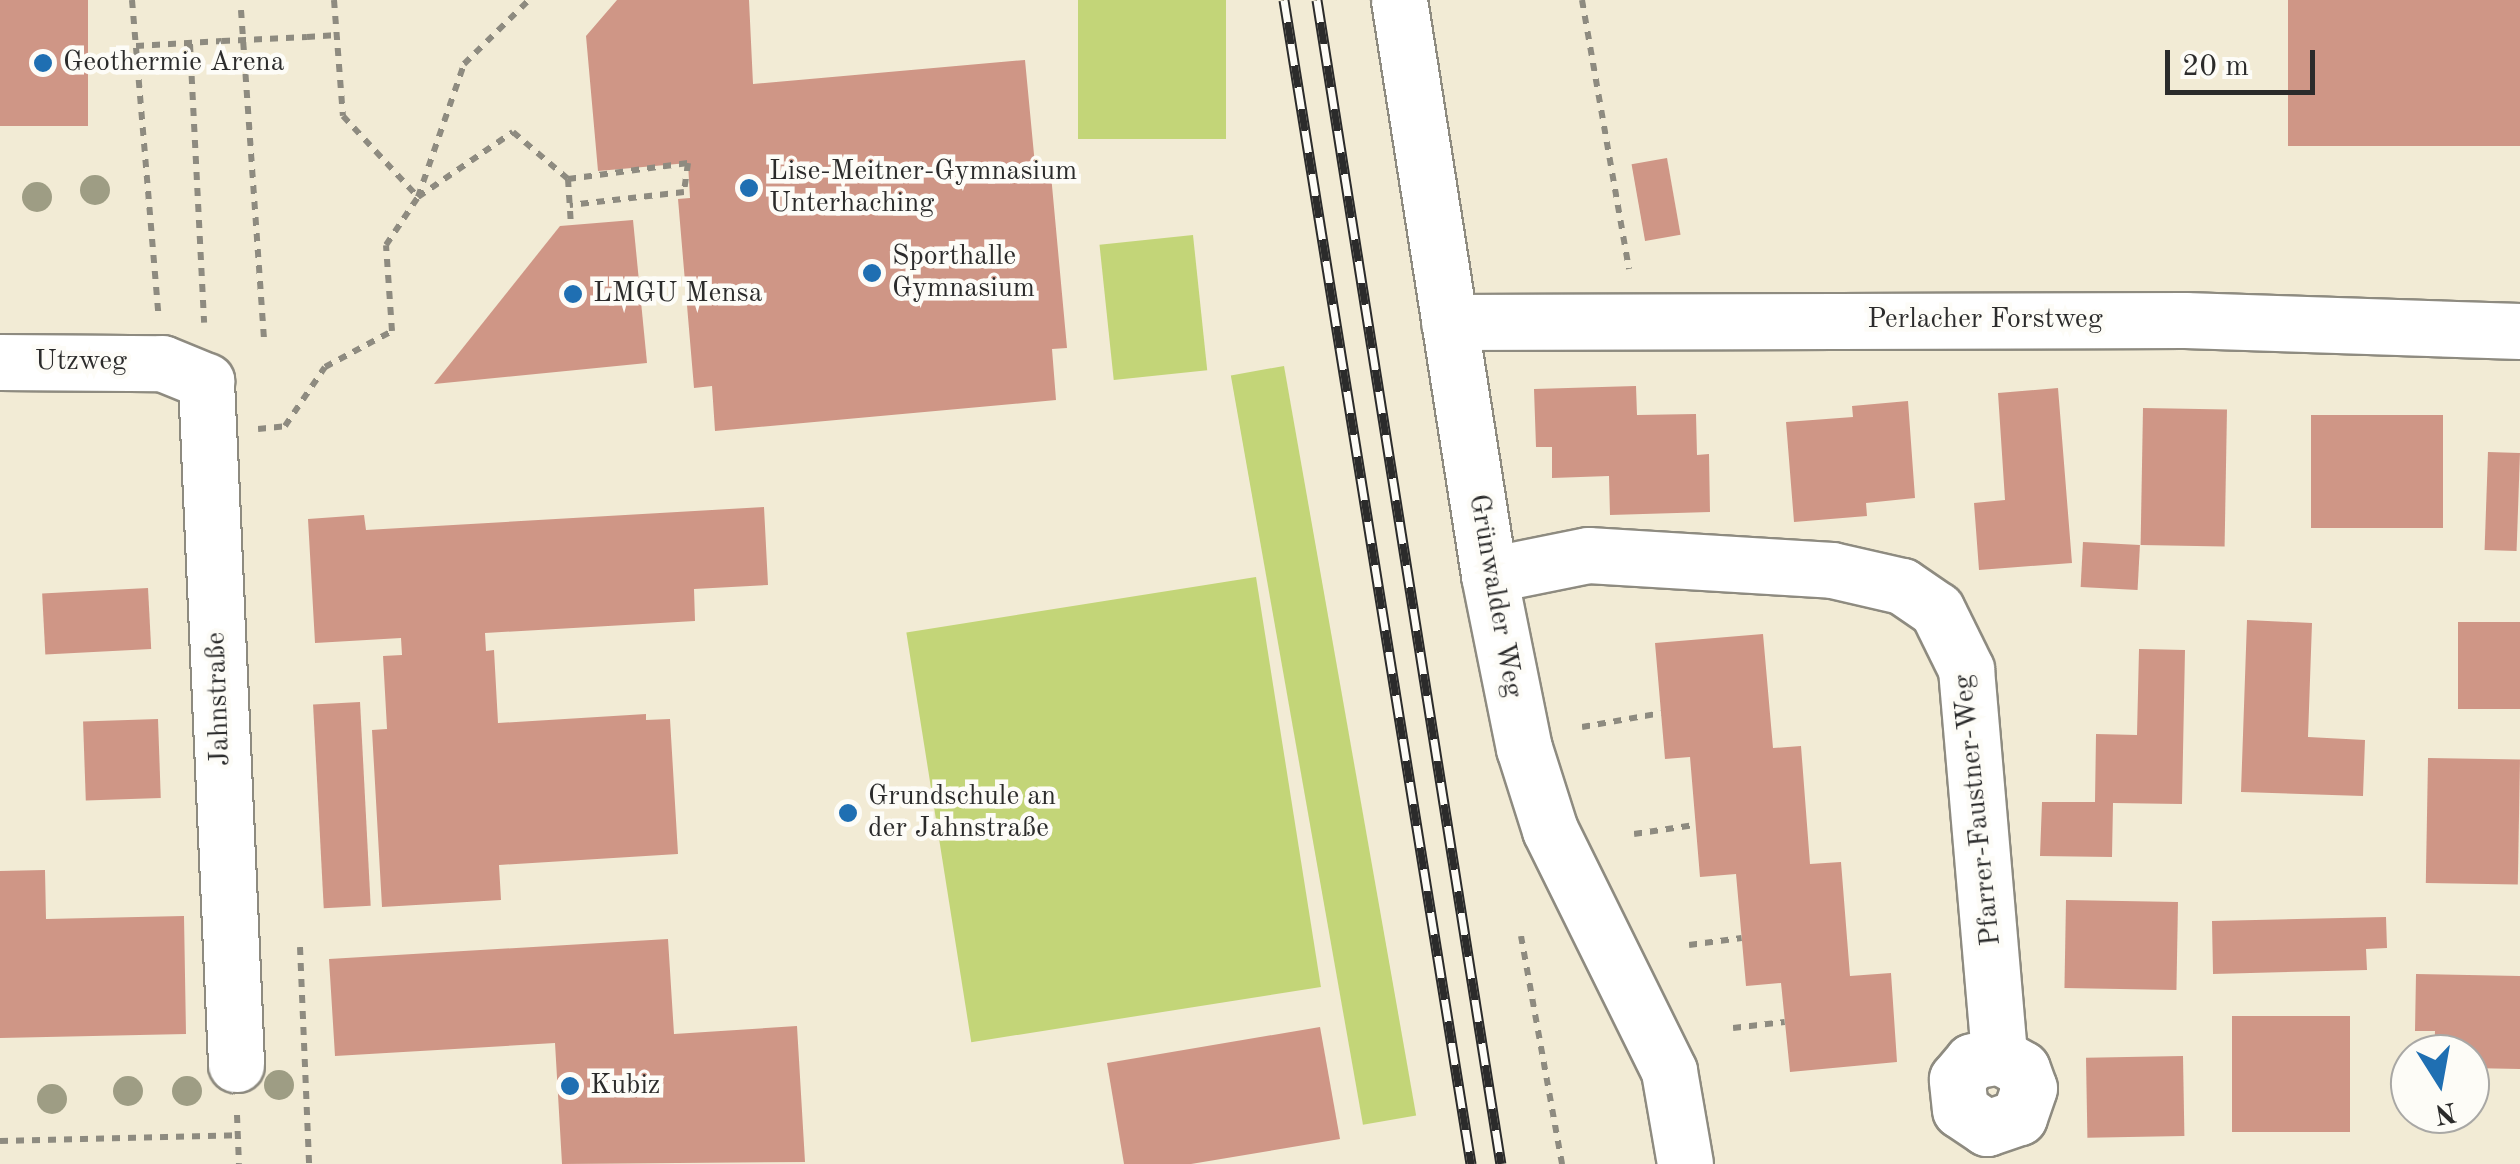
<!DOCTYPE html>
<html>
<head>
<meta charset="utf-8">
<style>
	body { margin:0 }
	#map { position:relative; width:2520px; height:1164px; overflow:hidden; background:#f2ebd5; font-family:"Old Standard TT",serif }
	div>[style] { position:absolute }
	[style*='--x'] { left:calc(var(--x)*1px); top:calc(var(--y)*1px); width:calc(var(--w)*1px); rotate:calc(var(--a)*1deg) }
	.green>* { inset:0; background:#c3d578; transform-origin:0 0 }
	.building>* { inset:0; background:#cf9686; transform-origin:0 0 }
	.path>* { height:6px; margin-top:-3px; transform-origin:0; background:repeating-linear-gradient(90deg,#8e8b80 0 8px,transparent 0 16px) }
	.roads { filter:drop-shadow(2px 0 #8e8b80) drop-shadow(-2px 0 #8e8b80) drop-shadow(0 2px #8e8b80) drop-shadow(0 -2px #8e8b80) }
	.minor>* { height:55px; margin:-27.5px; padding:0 27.5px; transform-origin:27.5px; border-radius:27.5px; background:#fff }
	.rail>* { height:11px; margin-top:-5.5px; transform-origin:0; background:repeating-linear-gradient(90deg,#fdfcf7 0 22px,#2b2b2b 0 44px); box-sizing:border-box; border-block:2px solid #2b2b2b }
	.path-bridge>* { height:6px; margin-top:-3px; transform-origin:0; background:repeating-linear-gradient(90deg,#8e8b80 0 8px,transparent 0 16px) }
	.trees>* { width:30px; height:30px; margin:-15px; border-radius:50%; background:#9e9d84 }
	.dots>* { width:28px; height:28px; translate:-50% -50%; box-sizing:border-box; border:5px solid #fdfcf7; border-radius:50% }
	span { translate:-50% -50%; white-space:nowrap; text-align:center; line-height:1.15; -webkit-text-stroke:9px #fdfcf7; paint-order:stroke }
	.poi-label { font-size:28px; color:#2b2b2b }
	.left { translate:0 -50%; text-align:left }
	.street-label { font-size:28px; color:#2b2b2b }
	.north { position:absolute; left:2390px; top:1034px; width:100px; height:100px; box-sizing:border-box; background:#fdfcf7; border:2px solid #a9a8a5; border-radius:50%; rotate:169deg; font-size:28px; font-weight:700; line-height:40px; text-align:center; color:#2b2b2b }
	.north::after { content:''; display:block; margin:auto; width:35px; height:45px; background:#1f6fb2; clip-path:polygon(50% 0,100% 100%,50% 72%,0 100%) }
	.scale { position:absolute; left:2165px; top:50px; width:150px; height:45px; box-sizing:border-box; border:5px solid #2b2b2b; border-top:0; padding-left:12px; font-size:30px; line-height:35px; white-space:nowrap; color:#2b2b2b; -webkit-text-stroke:8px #fdfcf7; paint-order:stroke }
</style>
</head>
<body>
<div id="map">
	<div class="green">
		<i style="left:1078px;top:0;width:148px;height:139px"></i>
		<i style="left:1193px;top:235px;width:136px;height:94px;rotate:84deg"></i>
		<i style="left:1284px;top:366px;width:761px;height:54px;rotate:80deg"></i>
		<i style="left:1256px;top:577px;width:415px;height:354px;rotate:81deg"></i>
	</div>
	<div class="building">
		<i style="left:0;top:0;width:88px;height:126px"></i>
		<i style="clip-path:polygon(617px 0,749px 0,753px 84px,1025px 60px,1035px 165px,1050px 164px,1067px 348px,1052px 349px,1056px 400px,715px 431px,712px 386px,694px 388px,678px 199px,690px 198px,688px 163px,598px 171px,586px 36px)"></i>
		<i style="left:2288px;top:0;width:232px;height:146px"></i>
		<i style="left:1667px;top:158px;width:78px;height:36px;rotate:80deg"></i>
		<i style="clip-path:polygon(633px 220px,647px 363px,434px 384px,560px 226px)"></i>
		<i style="clip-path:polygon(1636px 386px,1637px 415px,1696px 414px,1697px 455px,1709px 454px,1710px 512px,1610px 515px,1609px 476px,1552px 478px,1552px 447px,1536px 447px,1534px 389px)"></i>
		<i style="clip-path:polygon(2058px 388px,2072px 563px,1979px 570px,1974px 503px,2005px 500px,1998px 393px)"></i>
		<i style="clip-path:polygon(1908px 401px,1915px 498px,1866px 503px,1867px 516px,1794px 522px,1786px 422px,1853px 417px,1852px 406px)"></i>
		<i style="left:2143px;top:408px;width:84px;height:137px;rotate:1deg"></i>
		<i style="left:2311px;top:415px;width:132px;height:113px"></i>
		<i style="left:2488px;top:452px;width:32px;height:98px;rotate:2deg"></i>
		<i style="clip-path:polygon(764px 507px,768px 585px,694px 589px,695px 621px,485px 633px,486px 651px,494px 650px,498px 723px,646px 714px,646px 720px,670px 719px,678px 854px,499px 865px,501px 900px,382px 907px,372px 730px,387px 729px,383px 656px,402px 655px,401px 638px,315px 643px,308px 519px,364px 515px,366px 530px)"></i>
		<i style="left:2083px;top:542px;width:57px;height:45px;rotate:3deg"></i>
		<i style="left:148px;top:588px;width:61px;height:106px;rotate:87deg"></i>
		<i style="clip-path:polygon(2247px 620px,2312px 623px,2308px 737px,2365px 740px,2363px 796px,2241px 792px)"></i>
		<i style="left:2458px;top:622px;width:62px;height:87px"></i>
		<i style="clip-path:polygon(1763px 634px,1773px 748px,1801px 746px,1810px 864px,1841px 862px,1850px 976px,1891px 973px,1897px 1062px,1790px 1072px,1781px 983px,1746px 986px,1736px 874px,1700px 877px,1690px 757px,1665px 759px,1655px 643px)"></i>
		<i style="clip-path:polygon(2139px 649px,2185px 650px,2182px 804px,2113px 803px,2112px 857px,2040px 856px,2042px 802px,2095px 802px,2096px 734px,2137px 735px)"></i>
		<i style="left:360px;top:702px;width:204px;height:47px;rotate:87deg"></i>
		<i style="left:158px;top:719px;width:79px;height:75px;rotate:88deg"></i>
		<i style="left:2428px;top:758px;width:92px;height:125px;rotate:1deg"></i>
		<i style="clip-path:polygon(45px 870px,46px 919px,184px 916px,186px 1034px,0 1038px,0 871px)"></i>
		<i style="left:2066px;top:900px;width:112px;height:88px;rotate:1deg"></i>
		<i style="clip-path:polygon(2386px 917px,2387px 948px,2366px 949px,2367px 970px,2213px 974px,2212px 921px)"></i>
		<i style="clip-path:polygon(668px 939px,674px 1034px,797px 1026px,805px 1162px,562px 1164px,555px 1043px,335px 1056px,329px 959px)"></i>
		<i style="clip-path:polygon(2416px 974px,2520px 976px,2520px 1069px,2470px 1068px,2470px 1054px,2434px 1054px,2435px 1031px,2415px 1031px)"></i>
		<i style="left:2232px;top:1016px;width:118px;height:116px"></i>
		<i style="clip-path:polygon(1320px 1027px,1340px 1139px,1191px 1164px,1124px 1164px,1107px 1063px)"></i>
		<i style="left:2183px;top:1056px;width:80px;height:97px;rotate:89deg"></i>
	</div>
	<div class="path">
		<i style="--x:132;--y:0;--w:313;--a:85.2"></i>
		<i style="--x:334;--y:0;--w:116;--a:85.6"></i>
		<i style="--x:343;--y:116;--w:110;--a:47.2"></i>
		<i style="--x:418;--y:197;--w:115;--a:-34.4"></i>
		<i style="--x:513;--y:132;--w:72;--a:40.5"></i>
		<i style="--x:568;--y:179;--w:47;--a:86.3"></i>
		<i style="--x:1582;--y:0;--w:273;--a:80.1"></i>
		<i style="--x:241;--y:10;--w:328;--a:86"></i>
		<i style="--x:307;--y:37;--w:30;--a:-4"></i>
		<i style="--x:190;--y:44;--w:279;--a:87.1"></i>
		<i style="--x:136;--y:46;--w:86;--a:-3.3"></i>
		<i style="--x:568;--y:179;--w:121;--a:-7.6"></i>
		<i style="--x:688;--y:163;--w:29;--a:98"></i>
		<i style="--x:684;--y:192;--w:115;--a:173.5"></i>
		<i style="--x:258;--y:429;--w:27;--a:-6"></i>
		<i style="--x:285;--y:426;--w:71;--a:-55.9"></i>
		<i style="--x:325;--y:367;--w:76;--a:-28.2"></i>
		<i style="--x:392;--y:331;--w:86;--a:-94"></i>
		<i style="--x:386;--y:245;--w:58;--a:-56.3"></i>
		<i style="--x:418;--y:197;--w:141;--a:-70.9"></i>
		<i style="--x:464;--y:64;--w:91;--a:-44.6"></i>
		<i style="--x:1582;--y:727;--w:80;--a:-10"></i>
		<i style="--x:1634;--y:834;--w:61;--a:-8.5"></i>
		<i style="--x:1521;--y:936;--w:232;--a:79.8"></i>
		<i style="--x:1689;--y:945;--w:53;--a:-7.5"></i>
		<i style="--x:300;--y:947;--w:217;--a:87.6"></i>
		<i style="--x:1733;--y:1028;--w:52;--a:-6.6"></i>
		<i style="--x:237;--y:1115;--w:49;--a:87.7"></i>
		<i style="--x:0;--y:1141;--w:238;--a:-1.4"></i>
	</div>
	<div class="roads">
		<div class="minor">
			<i style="--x:1399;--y:0;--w:582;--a:81.1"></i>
			<i style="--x:1489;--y:575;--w:177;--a:78.6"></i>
			<i style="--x:1524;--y:748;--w:86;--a:72.4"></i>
			<i style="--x:1550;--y:830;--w:269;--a:63.7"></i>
			<i style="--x:1669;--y:1071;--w:94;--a:80.2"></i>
			<i style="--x:1449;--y:322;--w:736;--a:-0.16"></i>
			<i style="--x:2185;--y:320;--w:335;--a:1.9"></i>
			<i style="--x:0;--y:362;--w:162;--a:0.4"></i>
			<i style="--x:162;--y:363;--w:48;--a:22.2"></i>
			<i style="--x:206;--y:381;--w:684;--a:87.48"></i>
			<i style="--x:1489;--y:575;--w:101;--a:-11.4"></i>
			<i style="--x:1588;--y:555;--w:244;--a:3.5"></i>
			<i style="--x:1832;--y:570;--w:72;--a:12.9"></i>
			<i style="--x:1902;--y:586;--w:42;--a:34.4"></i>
			<i style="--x:1937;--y:610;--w:66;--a:63.8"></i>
			<i style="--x:1966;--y:669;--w:388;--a:85.1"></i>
			<i style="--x:1999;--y:1056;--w:26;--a:29"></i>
			<i style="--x:2022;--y:1069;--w:20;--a:70"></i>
			<i style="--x:2029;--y:1088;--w:31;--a:109"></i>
			<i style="--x:2019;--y:1117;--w:34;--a:161"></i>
			<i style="--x:1987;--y:1128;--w:32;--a:-146"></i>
			<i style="--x:1960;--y:1110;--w:31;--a:-96"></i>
			<i style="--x:1957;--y:1079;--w:23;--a:-50"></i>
			<i style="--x:1972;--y:1061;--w:27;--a:-10"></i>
		</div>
	</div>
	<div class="rail">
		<i style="--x:1284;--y:0;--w:1179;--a:80.87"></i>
		<i style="--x:1317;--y:0;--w:1178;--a:81.02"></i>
	</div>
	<div class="path-bridge">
		<i style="--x:222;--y:41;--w:85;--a:-2.7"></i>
	</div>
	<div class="trees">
		<i style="left:95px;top:190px"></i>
		<i style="left:37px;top:197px"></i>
		<i style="left:279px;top:1085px"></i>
		<i style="left:128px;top:1091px"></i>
		<i style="left:187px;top:1091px"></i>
		<i style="left:52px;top:1099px"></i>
	</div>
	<div class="dots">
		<i style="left:43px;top:63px;background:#1f6fb2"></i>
		<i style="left:749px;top:188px;background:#1f6fb2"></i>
		<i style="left:872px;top:273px;background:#1f6fb2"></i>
		<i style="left:573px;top:294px;background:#1f6fb2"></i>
		<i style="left:848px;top:813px;background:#1f6fb2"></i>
		<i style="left:570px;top:1086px;background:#1f6fb2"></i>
	</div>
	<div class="poi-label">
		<span class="left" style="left:63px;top:63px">Geothermie Arena</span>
		<span class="left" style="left:769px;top:188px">Lise-Meitner-Gymnasium<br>Unterhaching</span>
		<span class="left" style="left:892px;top:273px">Sporthalle<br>Gymnasium</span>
		<span class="left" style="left:593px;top:294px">LMGU Mensa</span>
		<span class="left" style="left:868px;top:813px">Grundschule an<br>der Jahnstraße</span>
		<span class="left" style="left:590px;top:1086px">Kubiz</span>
	</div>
	<div class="street-label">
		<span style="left:1985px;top:320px">Perlacher Forstweg</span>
		<span style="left:81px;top:362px">Utzweg</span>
		<span style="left:1495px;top:596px;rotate:80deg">Grünwalder Weg</span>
		<span style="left:219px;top:699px;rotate:-92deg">Jahnstraße</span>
		<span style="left:1978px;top:810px;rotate:-96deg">Pfarrer-Faustner-Weg</span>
	</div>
	<div class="north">N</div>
	<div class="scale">20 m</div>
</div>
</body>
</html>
